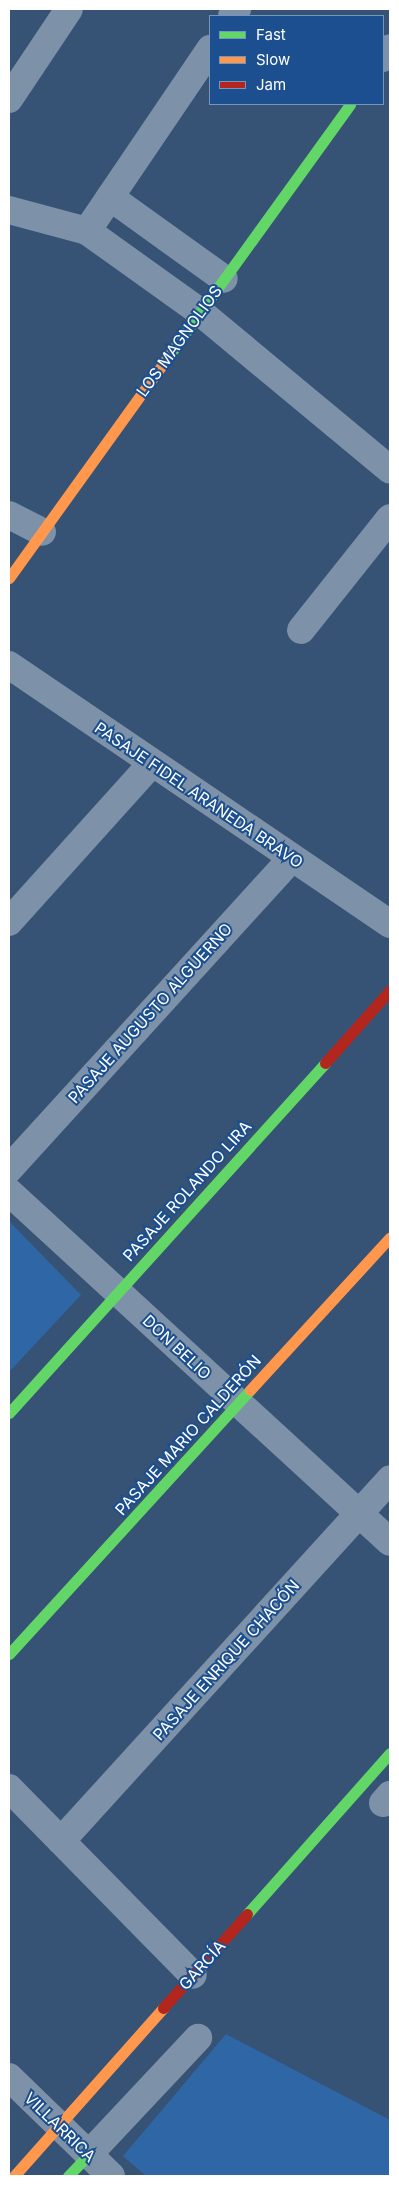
<!DOCTYPE html>
<html>
<head>
<meta charset="utf-8">
<style>
	body { margin:0 }
	#map { position:relative; width:399px; height:2185px; overflow:hidden; background:#365274; font-family:Inter,sans-serif }
	div>[style] { position:absolute }
	[style*='--x'] { left:calc(var(--x)*1px); top:calc(var(--y)*1px); width:calc(var(--w)*1px); rotate:calc(var(--a)*1deg) }
	.green>* { inset:0; background:#2f66a5 }
	.street>* { height:28px; margin:-14px; padding:0 14px; transform-origin:14px; border-radius:14px; background:#7d92a8 }
	.fast>* { height:11px; margin:-5.5px; padding:0 5.5px; transform-origin:5.5px; border-radius:5.5px; background:#63d668 }
	.slow>* { height:11px; margin:-5.5px; padding:0 5.5px; transform-origin:5.5px; border-radius:5.5px; background:#ff974d }
	.jam>* { height:11px; margin:-5.5px; padding:0 5.5px; transform-origin:5.5px; border-radius:5.5px; background:#b3261e }
	span { translate:-50% -50%; white-space:nowrap; text-align:center; line-height:1.15; -webkit-text-stroke:4px #1b4f8f; paint-order:stroke }
	.street-label { font-size:16px; color:#fff }
	.frame { position:absolute; inset:0; border:10px solid #fff; pointer-events:none }
	.legend { position:absolute; left:209px; top:15px; width:175px; height:90px; box-sizing:border-box; background:#1b4f8f; border:1px solid #7695bc; margin:0; padding:6px 9px; list-style:none; font-size:15px; color:#fff }
	.legend li { display:flex; align-items:center; gap:10px; height:25px }
	.legend b { width:25px; border:1px solid #7695bc }
</style>
</head>
<body>
<div id="map">
	<div class="green">
		<i style="clip-path:polygon(9px 1221px,81px 1295px,11px 1370px,9px 1368px)"></i>
		<i style="clip-path:polygon(226px 2034px,390px 2120px,390px 2176px,146px 2176px,123px 2156px)"></i>
	</div>
	<div class="street">
		<i style="--x:232;--y:16;--w:9;--a:-54"></i>
		<i style="--x:383;--y:58;--w:12;--a:-55"></i>
		<i style="--x:9;--y:99;--w:108;--a:-56.3"></i>
		<i style="--x:110;--y:197;--w:140;--a:35.7"></i>
		<i style="--x:9;--y:210;--w:81;--a:15.1"></i>
		<i style="--x:87;--y:231;--w:139;--a:35.6"></i>
		<i style="--x:200;--y:312;--w:247;--a:39.7"></i>
		<i style="--x:87;--y:231;--w:220;--a:-55.9"></i>
		<i style="--x:9;--y:515;--w:37;--a:27"></i>
		<i style="--x:301;--y:630;--w:143;--a:-51.5"></i>
		<i style="--x:9;--y:665;--w:461;--a:34.2"></i>
		<i style="--x:9;--y:922;--w:214;--a:-48"></i>
		<i style="--x:9;--y:1169;--w:420;--a:-47.7"></i>
		<i style="--x:9;--y:1192;--w:517;--a:42.57"></i>
		<i style="--x:9;--y:1788;--w:262;--a:45.5"></i>
		<i style="--x:383;--y:1803;--w:11;--a:-49"></i>
		<i style="--x:61;--y:1841;--w:489;--a:-47.7"></i>
		<i style="--x:9;--y:2077;--w:142;--a:44.1"></i>
		<i style="--x:88;--y:2155;--w:161;--a:-46.8"></i>
	</div>
	<div class="fast">
		<i style="--x:170;--y:354;--w:308;--a:-54.2"></i>
		<i style="--x:9;--y:1413;--w:472;--a:-47.9"></i>
		<i style="--x:9;--y:1654;--w:357;--a:-47.6"></i>
		<i style="--x:247;--y:1914;--w:215;--a:-48.4"></i>
		<i style="--x:68;--y:2176;--w:29;--a:-46"></i>
	</div>
	<div class="slow">
		<i style="--x:9;--y:578;--w:276;--a:-54.3"></i>
		<i style="--x:250;--y:1390;--w:207;--a:-47.5"></i>
		<i style="--x:14;--y:2176;--w:225;--a:-48.4"></i>
	</div>
	<div class="jam">
		<i style="--x:325;--y:1063;--w:98;--a:-48.3"></i>
		<i style="--x:163;--y:2008;--w:126;--a:-48.2"></i>
	</div>
	<div class="street-label">
		<span style="left:179px;top:341px;rotate:-54deg">LOS MAGNOLIOS</span>
		<span style="left:199px;top:795px;rotate:34deg">PASAJE FIDEL ARANEDA BRAVO</span>
		<span style="left:150px;top:1013px;rotate:-48deg">PASAJE AUGUSTO ALGUERNO</span>
		<span style="left:187px;top:1191px;rotate:-48deg">PASAJE ROLANDO LIRA</span>
		<span style="left:177px;top:1347px;rotate:43deg">DON BELIO</span>
		<span style="left:188px;top:1435px;rotate:-48deg">PASAJE MARIO CALDERÓN</span>
		<span style="left:226px;top:1660px;rotate:-48deg">PASAJE ENRIQUE CHACÓN</span>
		<span style="left:202px;top:1965px;rotate:-48deg">GARCÍA</span>
		<span style="left:60px;top:2127px;rotate:44deg">VILLARRICA</span>
	</div>
	<div class="frame"></div>
	<ul class="legend">
	<li><b style="height:6px;background:#63d668"></b>Fast</li>
	<li><b style="height:6px;background:#ff974d"></b>Slow</li>
	<li><b style="height:6px;background:#b3261e"></b>Jam</li>
	</ul>
</div>
</body>
</html>
